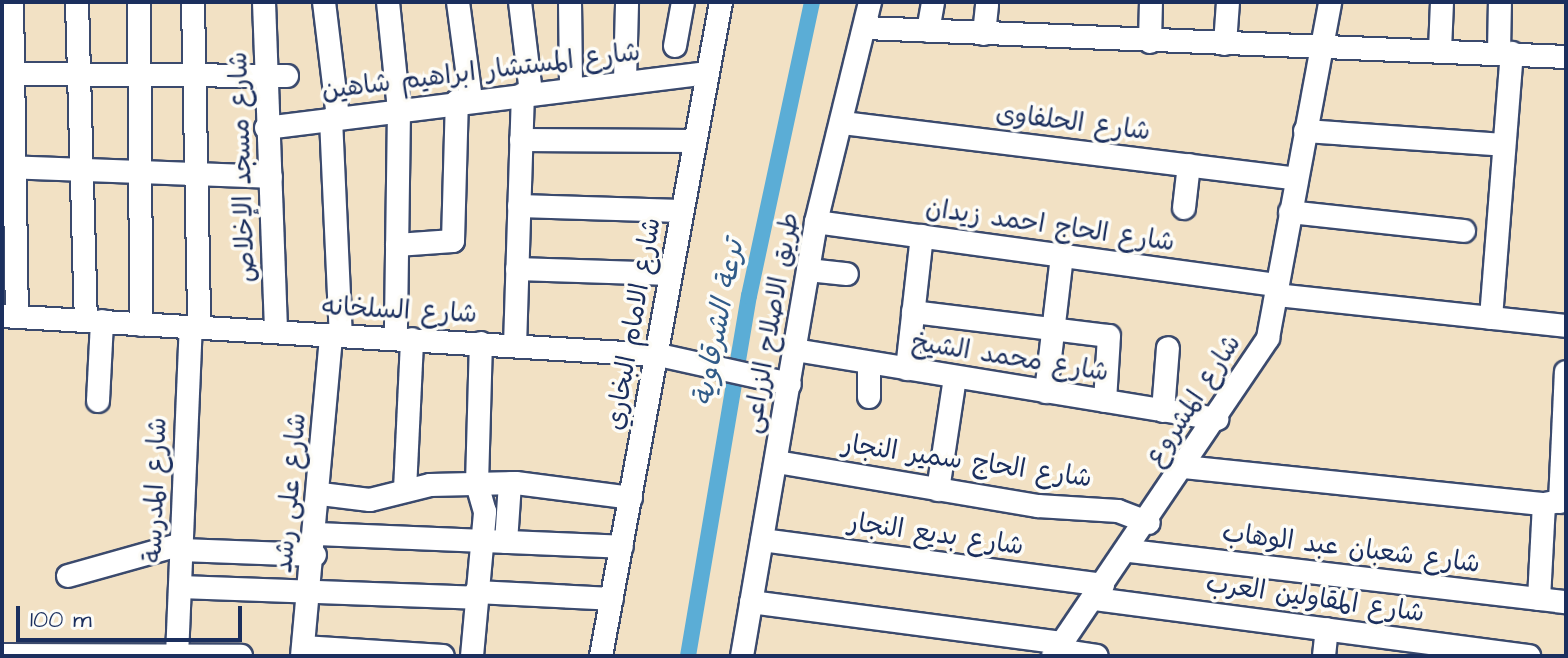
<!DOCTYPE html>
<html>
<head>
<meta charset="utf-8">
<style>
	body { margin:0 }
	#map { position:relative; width:1568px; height:658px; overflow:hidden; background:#f2e1c4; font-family:"Architects Daughter","Playpen Sans Arabic",sans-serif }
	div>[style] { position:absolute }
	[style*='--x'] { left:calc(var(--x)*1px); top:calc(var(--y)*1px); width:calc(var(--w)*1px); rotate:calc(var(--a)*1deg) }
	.canal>* { height:16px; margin:-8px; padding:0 8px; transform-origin:8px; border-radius:8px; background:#5badd6 }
	.roads { filter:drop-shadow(2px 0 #3b4a6d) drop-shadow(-2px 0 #3b4a6d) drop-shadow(0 2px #3b4a6d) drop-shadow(0 -2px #3b4a6d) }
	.minor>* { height:22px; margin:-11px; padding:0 11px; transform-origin:11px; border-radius:11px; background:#fff }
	span { translate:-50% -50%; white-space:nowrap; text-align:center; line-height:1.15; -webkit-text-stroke:7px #fdfcf7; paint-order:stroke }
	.street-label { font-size:26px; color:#1b2f5e }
	.water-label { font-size:28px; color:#315b88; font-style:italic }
	.frame { position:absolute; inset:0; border:4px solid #1b2f5e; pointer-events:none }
	.scale { position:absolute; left:16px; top:606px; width:226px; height:36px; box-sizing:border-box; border:4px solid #1b2f5e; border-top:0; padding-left:10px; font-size:24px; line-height:28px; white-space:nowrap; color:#1b2f5e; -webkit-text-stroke:6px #fdfcf7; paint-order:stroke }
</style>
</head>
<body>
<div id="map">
	<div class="canal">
		<i style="--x:688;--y:656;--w:365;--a:-80.4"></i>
		<i style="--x:749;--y:296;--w:301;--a:-77.9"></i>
	</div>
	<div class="roads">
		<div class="minor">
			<i style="--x:12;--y:2;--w:314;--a:89.1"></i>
			<i style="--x:77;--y:2;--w:317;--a:88.4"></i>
			<i style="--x:139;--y:2;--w:323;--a:89.6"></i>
			<i style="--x:193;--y:2;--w:326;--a:88.9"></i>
			<i style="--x:264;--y:2;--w:330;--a:87.9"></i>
			<i style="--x:324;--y:2;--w:117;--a:83.1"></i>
			<i style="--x:388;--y:2;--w:109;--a:84.2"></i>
			<i style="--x:399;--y:110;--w:228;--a:90.8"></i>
			<i style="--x:458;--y:2;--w:99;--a:82.4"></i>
			<i style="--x:520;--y:2;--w:92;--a:83.1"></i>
			<i style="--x:570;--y:2;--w:87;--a:89.3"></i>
			<i style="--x:866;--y:28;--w:701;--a:2.37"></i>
			<i style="--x:928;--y:31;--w:29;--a:-80"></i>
			<i style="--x:984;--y:34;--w:29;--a:-84"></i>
			<i style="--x:1150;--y:42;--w:40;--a:-88.6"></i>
			<i style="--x:1225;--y:44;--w:42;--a:-85.9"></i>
			<i style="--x:675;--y:46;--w:45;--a:-79.7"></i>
			<i style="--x:1440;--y:50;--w:48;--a:-87.6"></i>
			<i style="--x:1499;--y:52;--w:50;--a:-88.9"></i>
			<i style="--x:2;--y:74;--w:285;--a:0.4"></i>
			<i style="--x:625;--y:81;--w:79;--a:-88.5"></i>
			<i style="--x:331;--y:119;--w:217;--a:87.4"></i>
			<i style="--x:843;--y:123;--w:456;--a:7"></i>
			<i style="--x:266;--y:128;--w:439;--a:-7.1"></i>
			<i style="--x:1305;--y:131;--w:199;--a:4"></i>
			<i style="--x:521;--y:140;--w:171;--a:0.3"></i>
			<i style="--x:2;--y:167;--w:269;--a:2.1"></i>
			<i style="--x:519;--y:206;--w:162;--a:1.8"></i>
			<i style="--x:1184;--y:208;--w:43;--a:-83.4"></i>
			<i style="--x:1290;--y:212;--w:175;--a:6.2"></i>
			<i style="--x:816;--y:222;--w:466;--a:7.8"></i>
			<i style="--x:397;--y:245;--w:56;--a:-4.1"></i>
			<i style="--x:453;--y:241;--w:140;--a:-88.4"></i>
			<i style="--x:517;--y:269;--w:154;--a:1.9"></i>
			<i style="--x:808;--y:270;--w:39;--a:6"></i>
			<i style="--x:1277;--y:295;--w:291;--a:6.1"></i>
			<i style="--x:913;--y:312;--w:197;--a:7"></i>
			<i style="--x:1109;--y:336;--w:65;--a:93.5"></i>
			<i style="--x:2;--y:316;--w:658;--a:3.4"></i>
			<i style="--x:659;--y:355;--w:134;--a:12.5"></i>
			<i style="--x:1491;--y:318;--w:266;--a:-85.5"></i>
			<i style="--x:515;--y:346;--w:252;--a:-88.2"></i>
			<i style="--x:795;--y:350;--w:428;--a:9.3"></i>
			<i style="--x:869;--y:363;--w:34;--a:90"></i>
			<i style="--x:907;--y:369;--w:134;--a:-83.6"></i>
			<i style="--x:1046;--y:392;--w:138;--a:-83.3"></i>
			<i style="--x:98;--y:401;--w:80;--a:-87.1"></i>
			<i style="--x:1163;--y:411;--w:63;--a:-85.5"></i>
			<i style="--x:777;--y:462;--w:265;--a:9.6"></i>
			<i style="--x:1038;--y:506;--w:80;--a:3.6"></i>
			<i style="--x:1118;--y:511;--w:33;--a:21"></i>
			<i style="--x:1184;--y:467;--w:362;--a:5.9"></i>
			<i style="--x:1544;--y:504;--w:22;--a:-10"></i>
			<i style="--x:405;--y:490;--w:151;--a:-87.3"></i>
			<i style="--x:938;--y:490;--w:113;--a:-81.4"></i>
			<i style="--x:321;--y:494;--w:49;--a:7"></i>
			<i style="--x:370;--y:500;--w:62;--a:-14"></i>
			<i style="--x:430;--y:485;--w:86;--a:-1.3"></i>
			<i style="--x:516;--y:483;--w:116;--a:7.4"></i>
			<i style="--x:1560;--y:502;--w:130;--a:-87.4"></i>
			<i style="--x:317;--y:534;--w:305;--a:2.4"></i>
			<i style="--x:762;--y:540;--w:344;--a:7.5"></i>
			<i style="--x:506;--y:542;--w:59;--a:-86.1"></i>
			<i style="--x:181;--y:550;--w:134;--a:2.1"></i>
			<i style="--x:1130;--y:551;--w:439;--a:6.7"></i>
			<i style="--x:68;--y:576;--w:118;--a:-15.7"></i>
			<i style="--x:180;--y:587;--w:296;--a:2.1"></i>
			<i style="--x:476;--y:592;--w:136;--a:2.9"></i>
			<i style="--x:1095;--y:599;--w:438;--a:7.5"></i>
			<i style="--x:1539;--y:599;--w:95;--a:-87"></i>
			<i style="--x:751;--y:602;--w:315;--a:7.5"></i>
			<i style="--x:303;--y:647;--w:140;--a:3.7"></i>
			<i style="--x:1057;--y:650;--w:40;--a:8.5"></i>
			<i style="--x:2;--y:655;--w:239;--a:0.2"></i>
			<i style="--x:177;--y:656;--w:329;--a:-87.6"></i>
			<i style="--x:302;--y:656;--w:322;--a:-84.8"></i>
			<i style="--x:472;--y:656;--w:145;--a:-84.8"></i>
			<i style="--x:485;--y:512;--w:29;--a:-106"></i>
			<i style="--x:477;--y:484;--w:141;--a:-88.4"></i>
			<i style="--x:601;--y:656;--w:665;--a:-79.6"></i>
			<i style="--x:742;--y:656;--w:440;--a:-80.3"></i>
			<i style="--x:816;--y:222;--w:227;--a:-76.2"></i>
			<i style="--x:1053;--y:656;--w:384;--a:-55.9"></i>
			<i style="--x:1268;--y:338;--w:342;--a:-79.5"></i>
			<i style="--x:1324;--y:656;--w:27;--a:-84"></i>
		</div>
	</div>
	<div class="street-label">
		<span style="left:481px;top:72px;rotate:-7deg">شارع المستشار ابراهيم شاهين</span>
		<span style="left:1073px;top:123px;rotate:7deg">شارع الحلفاوى</span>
		<span style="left:243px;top:167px;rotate:-92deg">شارع مسجد الإخلاص</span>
		<span style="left:1050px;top:226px;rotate:8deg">شارع الحاج احمد زيدان</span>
		<span style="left:399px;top:311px;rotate:3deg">شارع السلخانه</span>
		<span style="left:772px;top:323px;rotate:-80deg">طريق الاصلاح الزراعى</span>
		<span style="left:634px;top:324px;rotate:-80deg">شارع الامام البخاري</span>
		<span style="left:1010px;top:358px;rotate:9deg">شارع محمد الشيخ</span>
		<span style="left:1194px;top:401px;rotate:-57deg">شارع المشروع</span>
		<span style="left:967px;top:462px;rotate:8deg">شارع الحاج سمير النجار</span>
		<span style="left:156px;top:490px;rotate:-88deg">شارع المدرسة</span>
		<span style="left:291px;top:493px;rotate:-85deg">شارع على رشد</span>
		<span style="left:936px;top:535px;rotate:8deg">شارع بديع النجار</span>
		<span style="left:1351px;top:549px;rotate:7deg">شارع شعبان عبد الوهاب</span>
		<span style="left:1315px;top:599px;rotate:8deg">شارع المقاولين العرب</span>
	</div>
	<div class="water-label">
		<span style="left:719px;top:323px;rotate:-79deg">ترعة الشرقاوية</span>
	</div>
	<div class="frame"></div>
	<div class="scale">100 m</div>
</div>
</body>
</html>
